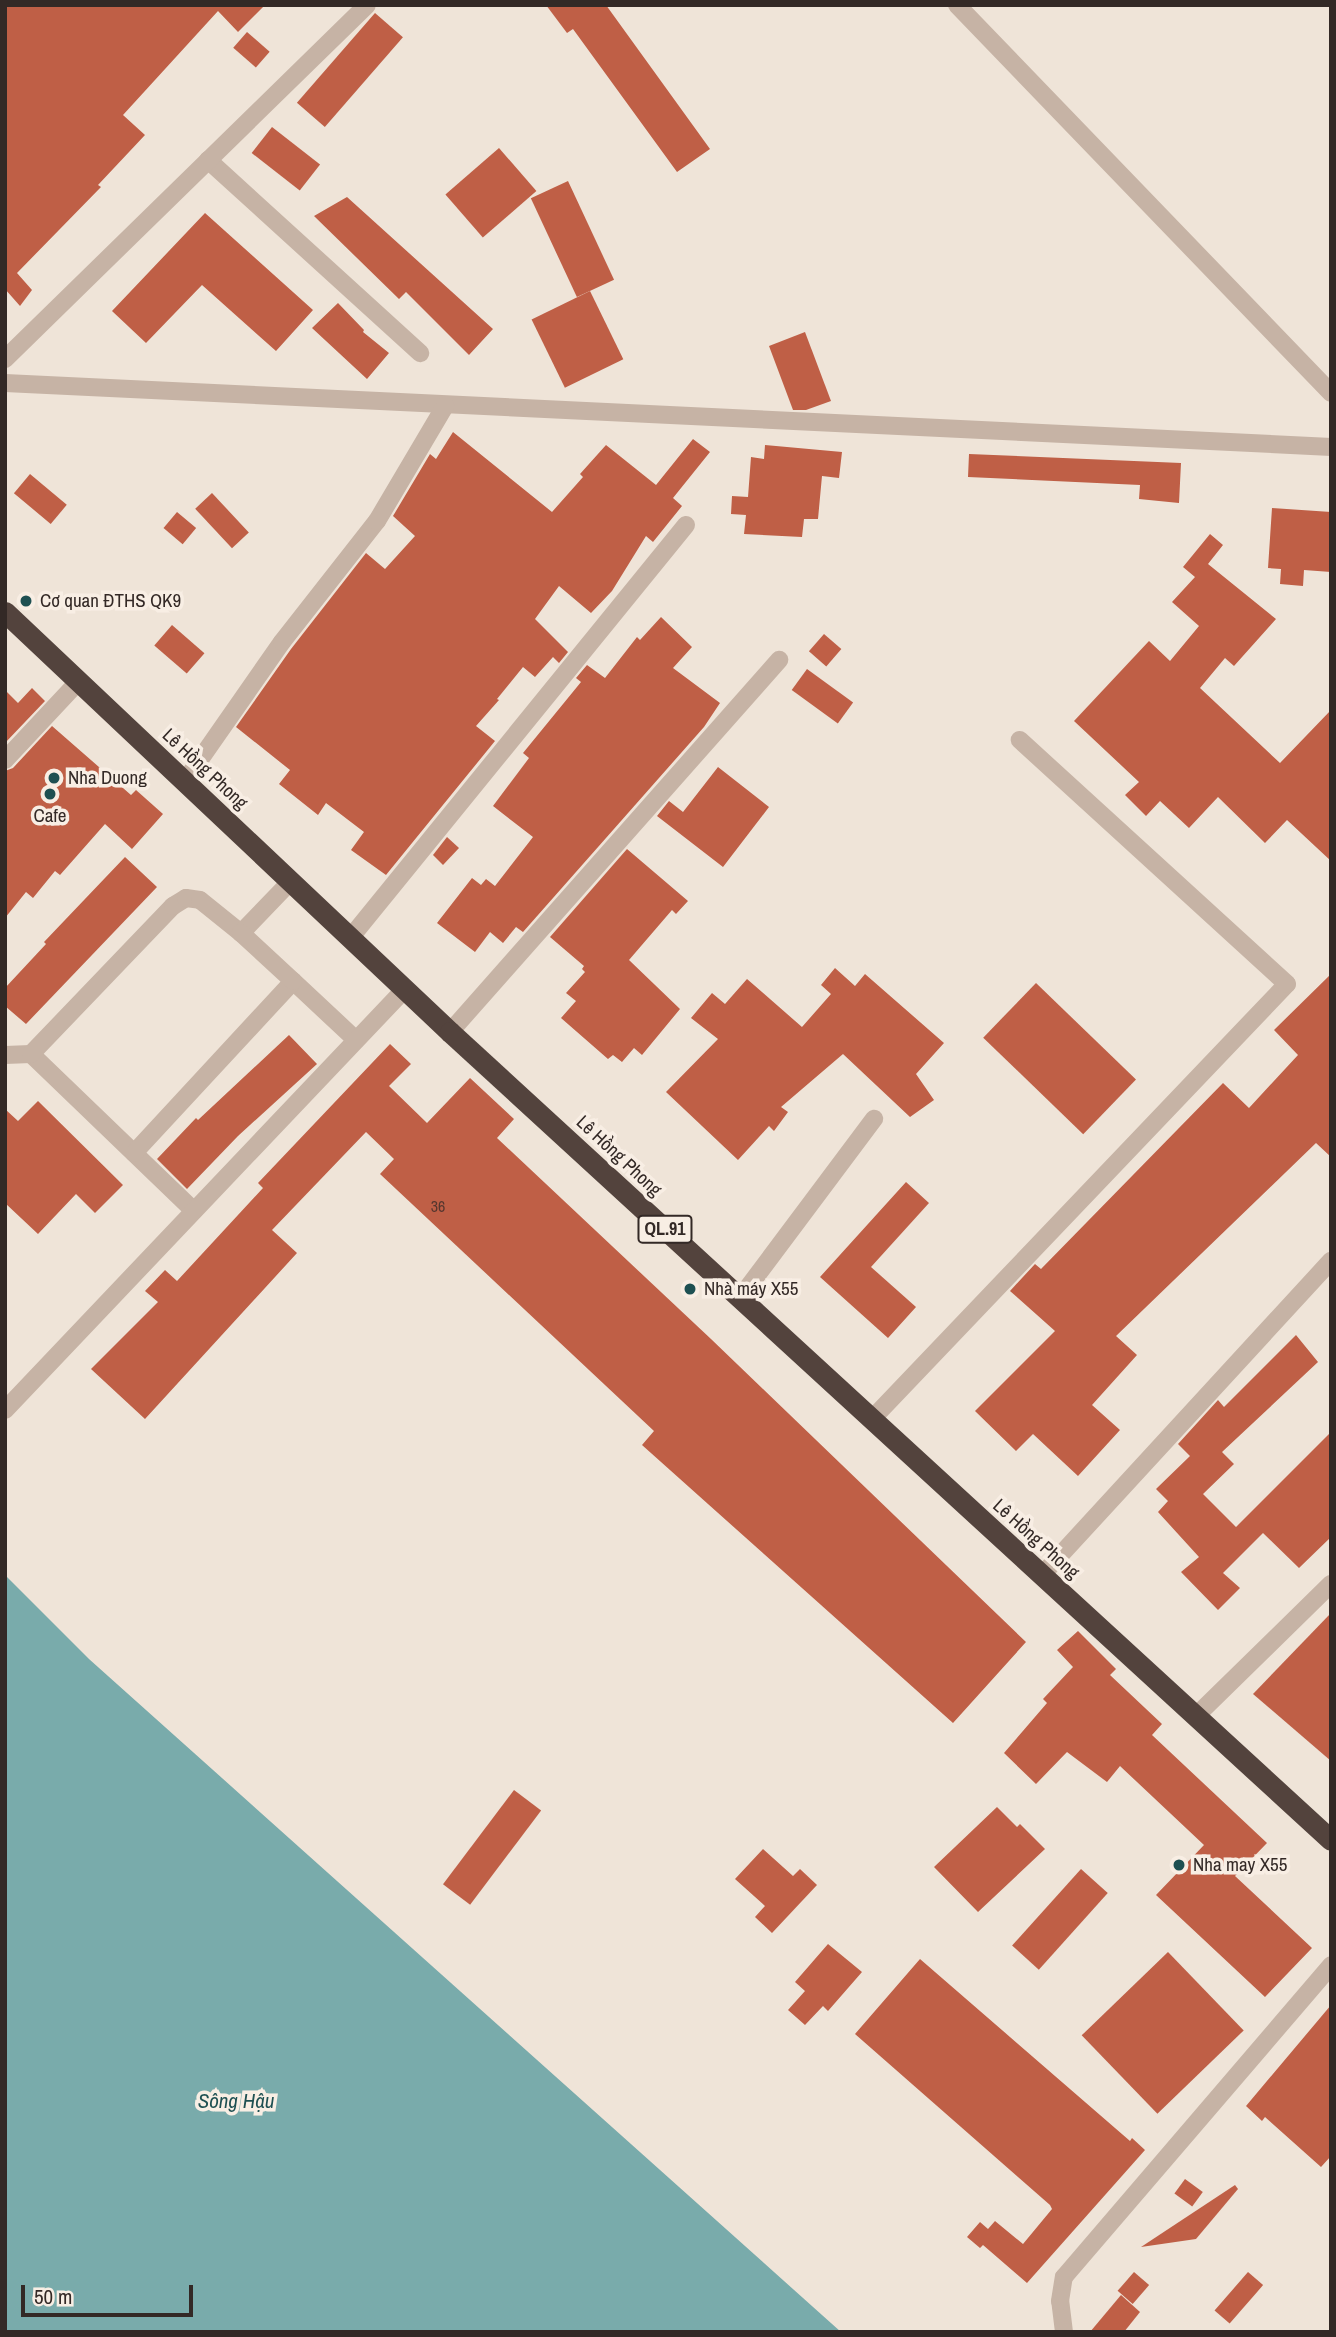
<!DOCTYPE html>
<html>
<head>
<meta charset="utf-8">
<style>
	body { margin:0 }
	#map { position:relative; width:1336px; height:2337px; overflow:hidden; background:#efe4d8; font-family:"Archivo Narrow",sans-serif }
	div>[style] { position:absolute }
	[style*='--x'] { left:calc(var(--x)*1px); top:calc(var(--y)*1px); width:calc(var(--w)*1px); rotate:calc(var(--a)*1deg) }
	.water>* { inset:0; background:#79abab }
	.building>* { inset:0; background:#bf5f46; transform-origin:0 0 }
	.minor>* { height:18px; margin:-9px; padding:0 9px; transform-origin:9px; border-radius:9px; background:#c6b3a5 }
	.highway>* { height:21px; margin:-10.5px; padding:0 10.5px; transform-origin:10.5px; border-radius:10.5px; background:#53433d }
	.dots>* { width:19px; height:19px; translate:-50% -50%; box-sizing:border-box; border:4px solid #f8eee4; border-radius:50% }
	span { translate:-50% -50%; white-space:nowrap; text-align:center; line-height:1.15; -webkit-text-stroke:7px #f8eee4; paint-order:stroke }
	.number-label { font-size:16px; color:#56362e }
	.number-label span { -webkit-text-stroke-width:0 }
	.shield-label span { padding:2px 5px; background:#f8eee4; border:2px solid; border-radius:5px; -webkit-text-stroke-width:0 }
	.shield-label { font-size:18px; color:#332926; font-weight:700 }
	.poi-label { font-size:19px; color:#332926 }
	.left { translate:0 -50%; text-align:left }
	.street-label { font-size:19px; color:#332926 }
	.water-label { font-size:21px; color:#1e5052; font-style:italic }
	.frame { position:absolute; inset:0; border:7px solid #332926; pointer-events:none }
	.scale { position:absolute; left:21px; top:2285px; width:172px; height:32px; box-sizing:border-box; border:4px solid #332926; border-top:0; padding-left:9px; font-size:21px; line-height:24px; white-space:nowrap; color:#332926; -webkit-text-stroke:5px #f8eee4; paint-order:stroke }
</style>
</head>
<body>
<div id="map">
	<div class="water">
		<i style="clip-path:polygon(5px 1575px,89px 1659px,841px 2332px,5px 2332px)"></i>
	</div>
	<div class="building">
		<i style="clip-path:polygon(5px 5px,265px 5px,238px 32px,218px 11px,123px 115px,145px 135px,98px 185px,101px 187px,17px 273px,32px 290px,20px 306px,5px 289px)"></i>
		<i style="clip-path:polygon(546px 5px,606px 5px,710px 149px,677px 172px,573px 29px,567px 33px)"></i>
		<i style="left:375px;top:13px;width:37px;height:119px;rotate:41deg"></i>
		<i style="left:247px;top:32px;width:30px;height:21px;rotate:41deg"></i>
		<i style="left:272px;top:127px;width:61px;height:33px;rotate:38deg"></i>
		<i style="left:499px;top:148px;width:57px;height:71px;rotate:49deg"></i>
		<i style="left:568px;top:181px;width:109px;height:41px;rotate:65deg"></i>
		<i style="clip-path:polygon(347px 197px,493px 329px,469px 355px,406px 292px,399px 299px,314px 216px)"></i>
		<i style="clip-path:polygon(205px 213px,313px 310px,276px 351px,202px 285px,146px 343px,112px 311px)"></i>
		<i style="left:590px;top:291px;width:76px;height:65px;rotate:64deg"></i>
		<i style="clip-path:polygon(338px 303px,364px 330px,363px 332px,389px 353px,367px 379px,312px 328px)"></i>
		<i style="clip-path:polygon(805px 332px,831px 401px,806px 410px,793px 410px,769px 346px)"></i>
		<i style="clip-path:polygon(453px 432px,552px 512px,583px 477px,580px 474px,606px 445px,656px 485px,693px 439px,710px 452px,673px 498px,682px 506px,653px 542px,646px 536px,612px 591px,591px 613px,559px 586px,535px 619px,568px 652px,559px 663px,553px 657px,535px 677px,523px 667px,497px 699px,499px 700px,476px 726px,495px 741px,386px 875px,351px 850px,364px 832px,326px 803px,318px 815px,279px 784px,290px 770px,236px 727px,291px 649px,366px 553px,385px 569px,415px 536px,393px 516px,430px 454px,436px 459px)"></i>
		<i style="clip-path:polygon(765px 445px,842px 452px,839px 478px,822px 476px,818px 519px,804px 519px,802px 537px,744px 534px,746px 515px,731px 514px,732px 496px,748px 497px,751px 457px,764px 459px)"></i>
		<i style="clip-path:polygon(969px 454px,1181px 463px,1179px 503px,1139px 499px,1140px 485px,968px 477px)"></i>
		<i style="left:30px;top:474px;width:48px;height:25px;rotate:40deg"></i>
		<i style="left:212px;top:493px;width:54px;height:23px;rotate:47deg"></i>
		<i style="clip-path:polygon(1272px 508px,1331px 512px,1331px 572px,1304px 570px,1303px 586px,1280px 584px,1281px 569px,1268px 568px)"></i>
		<i style="left:177px;top:512px;width:25px;height:21px;rotate:40deg"></i>
		<i style="clip-path:polygon(1210px 534px,1223px 545px,1208px 564px,1276px 619px,1234px 666px,1225px 658px,1200px 688px,1280px 763px,1331px 710px,1331px 861px,1287px 820px,1265px 843px,1218px 797px,1189px 828px,1160px 801px,1146px 816px,1125px 795px,1139px 782px,1074px 721px,1149px 641px,1170px 661px,1199px 626px,1172px 602px,1195px 577px,1183px 567px)"></i>
		<i style="clip-path:polygon(661px 617px,692px 647px,673px 668px,720px 703px,704px 727px,523px 932px,516px 927px,503px 943px,490px 932px,475px 952px,437px 923px,472px 878px,481px 885px,486px 879px,495px 886px,533px 837px,493px 806px,529px 758px,523px 753px,581px 682px,576px 678px,587px 665px,605px 678px,637px 637px,640px 640px)"></i>
		<i style="left:172px;top:625px;width:43px;height:27px;rotate:41deg"></i>
		<i style="left:824px;top:634px;width:23px;height:23px;rotate:41deg"></i>
		<i style="left:807px;top:669px;width:57px;height:26px;rotate:36deg"></i>
		<i style="clip-path:polygon(32px 688px,45px 701px,5px 743px,5px 690px,18px 703px)"></i>
		<i style="clip-path:polygon(52px 726px,131px 795px,136px 790px,163px 814px,132px 849px,105px 824px,60px 875px,55px 871px,33px 898px,26px 892px,5px 918px,5px 771px,13px 768px)"></i>
		<i style="clip-path:polygon(718px 767px,769px 807px,723px 867px,657px 816px,669px 801px,683px 812px)"></i>
		<i style="clip-path:polygon(447px 837px,459px 848px,443px 865px,433px 855px)"></i>
		<i style="clip-path:polygon(627px 849px,688px 901px,676px 914px,672px 910px,629px 960px,680px 1009px,642px 1055px,634px 1048px,622px 1062px,613px 1055px,608px 1059px,561px 1018px,576px 1001px,566px 993px,585px 972px,582px 969px,584px 966px,550px 937px)"></i>
		<i style="clip-path:polygon(125px 857px,157px 887px,26px 1024px,5px 1006px,5px 988px,46px 944px,44px 942px)"></i>
		<i style="clip-path:polygon(835px 968px,855px 986px,865px 974px,944px 1043px,916px 1074px,934px 1100px,910px 1117px,843px 1054px,781px 1107px,788px 1112px,774px 1131px,769px 1126px,738px 1160px,666px 1092px,718px 1039px,691px 1018px,712px 993px,725px 1004px,747px 979px,802px 1027px,831px 994px,821px 985px)"></i>
		<i style="clip-path:polygon(1331px 974px,1331px 1157px,1316px 1143px,1116px 1336px,1137px 1355px,1092px 1405px,1120px 1430px,1078px 1476px,1033px 1434px,1016px 1451px,975px 1411px,1055px 1331px,1010px 1291px,1035px 1264px,1041px 1269px,1223px 1083px,1249px 1108px,1298px 1055px,1274px 1030px)"></i>
		<i style="left:1036px;top:983px;width:139px;height:76px;rotate:44deg"></i>
		<i style="clip-path:polygon(289px 1035px,317px 1064px,238px 1136px,187px 1189px,157px 1159px,196px 1118px,198px 1120px)"></i>
		<i style="clip-path:polygon(390px 1044px,411px 1064px,389px 1086px,427px 1123px,470px 1078px,514px 1119px,497px 1138px,711px 1339px,1026px 1642px,953px 1723px,642px 1445px,654px 1431px,380px 1174px,394px 1159px,366px 1132px,272px 1230px,297px 1253px,145px 1419px,91px 1369px,158px 1302px,145px 1291px,165px 1270px,177px 1281px,263px 1188px,258px 1183px)"></i>
		<i style="clip-path:polygon(38px 1101px,123px 1185px,95px 1213px,76px 1194px,38px 1234px,5px 1203px,5px 1109px,18px 1121px)"></i>
		<i style="clip-path:polygon(906px 1182px,929px 1203px,871px 1267px,916px 1307px,888px 1338px,820px 1277px)"></i>
		<i style="clip-path:polygon(1296px 1335px,1318px 1362px,1222px 1452px,1234px 1464px,1203px 1494px,1236px 1527px,1331px 1432px,1331px 1537px,1299px 1568px,1263px 1533px,1223px 1573px,1240px 1588px,1218px 1610px,1181px 1572px,1199px 1557px,1158px 1512px,1168px 1501px,1156px 1489px,1190px 1456px,1178px 1444px,1218px 1400px,1224px 1407px)"></i>
		<i style="clip-path:polygon(1331px 1613px,1331px 1761px,1253px 1694px)"></i>
		<i style="clip-path:polygon(1078px 1631px,1116px 1669px,1110px 1675px,1162px 1724px,1152px 1735px,1267px 1843px,1235px 1876px,1312px 1948px,1265px 1997px,1156px 1895px,1204px 1845px,1120px 1766px,1107px 1782px,1067px 1752px,1036px 1784px,1004px 1753px,1047px 1703px,1043px 1699px,1073px 1667px,1057px 1650px)"></i>
		<i style="left:514px;top:1790px;width:34px;height:118px;rotate:37deg"></i>
		<i style="clip-path:polygon(997px 1807px,1017px 1827px,1020px 1824px,1045px 1849px,978px 1912px,934px 1867px)"></i>
		<i style="clip-path:polygon(763px 1849px,793px 1876px,800px 1869px,817px 1885px,772px 1933px,755px 1917px,765px 1906px,735px 1879px)"></i>
		<i style="left:1081px;top:1869px;width:36px;height:103px;rotate:42deg"></i>
		<i style="clip-path:polygon(828px 1944px,862px 1972px,828px 2011px,823px 2006px,805px 2025px,788px 2010px,805px 1991px,795px 1982px)"></i>
		<i style="left:1168px;top:1952px;width:109px;height:120px;rotate:46deg"></i>
		<i style="clip-path:polygon(920px 1959px,1130px 2141px,1132px 2138px,1145px 2150px,1027px 2283px,983px 2245px,980px 2248px,967px 2237px,980px 2222px,988px 2229px,995px 2221px,1023px 2244px,1052px 2209px,1050px 2205px,855px 2034px)"></i>
		<i style="clip-path:polygon(1331px 2005px,1331px 2156px,1321px 2167px,1265px 2117px,1262px 2121px,1246px 2106px)"></i>
		<i style="left:1185px;top:2179px;width:22px;height:18px;rotate:36deg"></i>
		<i style="clip-path:polygon(1235px 2185px,1238px 2189px,1196px 2239px,1141px 2247px)"></i>
		<i style="left:1134px;top:2272px;width:20px;height:25px;rotate:41deg"></i>
		<i style="left:1248px;top:2272px;width:20px;height:51px;rotate:41deg"></i>
		<i style="clip-path:polygon(1121px 2295px,1140px 2312px,1124px 2332px,1090px 2332px)"></i>
	</div>
	<div class="minor">
		<i style="--x:957;--y:5;--w:539;--a:46.05"></i>
		<i style="--x:208;--y:160;--w:287;--a:42.3"></i>
		<i style="--x:5;--y:359;--w:506;--a:-44.36"></i>
		<i style="--x:5;--y:383;--w:1328;--a:2.76"></i>
		<i style="--x:5;--y:760;--w:108;--a:-46.9"></i>
		<i style="--x:185;--y:781;--w:169;--a:-55.1"></i>
		<i style="--x:282;--y:642;--w:154;--a:-51.9"></i>
		<i style="--x:377;--y:521;--w:134;--a:-59.4"></i>
		<i style="--x:351;--y:937;--w:531;--a:-50.89"></i>
		<i style="--x:293;--y:981;--w:86;--a:43.1"></i>
		<i style="--x:450;--y:1032;--w:497;--a:-48.5"></i>
		<i style="--x:31;--y:1054;--w:226;--a:43.9"></i>
		<i style="--x:5;--y:1055;--w:26;--a:-2"></i>
		<i style="--x:31;--y:1054;--w:205;--a:-46.2"></i>
		<i style="--x:173;--y:906;--w:15;--a:-32"></i>
		<i style="--x:186;--y:898;--w:14;--a:8"></i>
		<i style="--x:200;--y:900;--w:53;--a:38.8"></i>
		<i style="--x:241;--y:933;--w:72;--a:-46.1"></i>
		<i style="--x:134;--y:1153;--w:234;--a:-47.2"></i>
		<i style="--x:293;--y:981;--w:71;--a:-137.3"></i>
		<i style="--x:740;--y:1298;--w:224;--a:-53.2"></i>
		<i style="--x:5;--y:1410;--w:581;--a:-46.47"></i>
		<i style="--x:872;--y:1419;--w:601;--a:-46.35"></i>
		<i style="--x:1287;--y:984;--w:362;--a:-137.6"></i>
		<i style="--x:1042;--y:1575;--w:427;--a:-47.4"></i>
		<i style="--x:1196;--y:1716;--w:189;--a:-44.4"></i>
		<i style="--x:1064;--y:2332;--w:31;--a:-97"></i>
		<i style="--x:1060;--y:2301;--w:24;--a:-81"></i>
		<i style="--x:1064;--y:2277;--w:411;--a:-49.4"></i>
	</div>
	<div class="highway">
		<i style="--x:5;--y:612;--w:612;--a:43.34"></i>
		<i style="--x:450;--y:1032;--w:1195;--a:42.53"></i>
	</div>
	<div class="dots">
		<i style="left:26px;top:601px;background:#1e5052"></i>
		<i style="left:54px;top:778px;background:#1e5052"></i>
		<i style="left:50px;top:794px;background:#1e5052"></i>
		<i style="left:690px;top:1289px;background:#1e5052"></i>
		<i style="left:1179px;top:1865px;background:#1e5052"></i>
	</div>
	<div class="number-label">
		<span style="left:438px;top:1206px">36</span>
	</div>
	<div class="shield-label">
		<span style="left:665px;top:1229px">QL.91</span>
	</div>
	<div class="poi-label">
		<span class="left" style="left:40px;top:601px">Cơ quan ĐTHS QK9</span>
		<span class="left" style="left:68px;top:778px">Nha Duong</span>
		<span style="left:50px;top:816px">Cafe</span>
		<span class="left" style="left:704px;top:1289px">Nhà máy X55</span>
		<span class="left" style="left:1193px;top:1865px">Nha may X55</span>
	</div>
	<div class="street-label">
		<span style="left:205px;top:769px;rotate:43deg">Lê Hồng Phong</span>
		<span style="left:619px;top:1156px;rotate:43deg">Lê Hồng Phong</span>
		<span style="left:1036px;top:1539px;rotate:42deg">Lê Hồng Phong</span>
	</div>
	<div class="water-label">
		<span style="left:236px;top:2101px">Sông Hậu</span>
	</div>
	<div class="frame"></div>
	<div class="scale">50 m</div>
</div>
</body>
</html>
